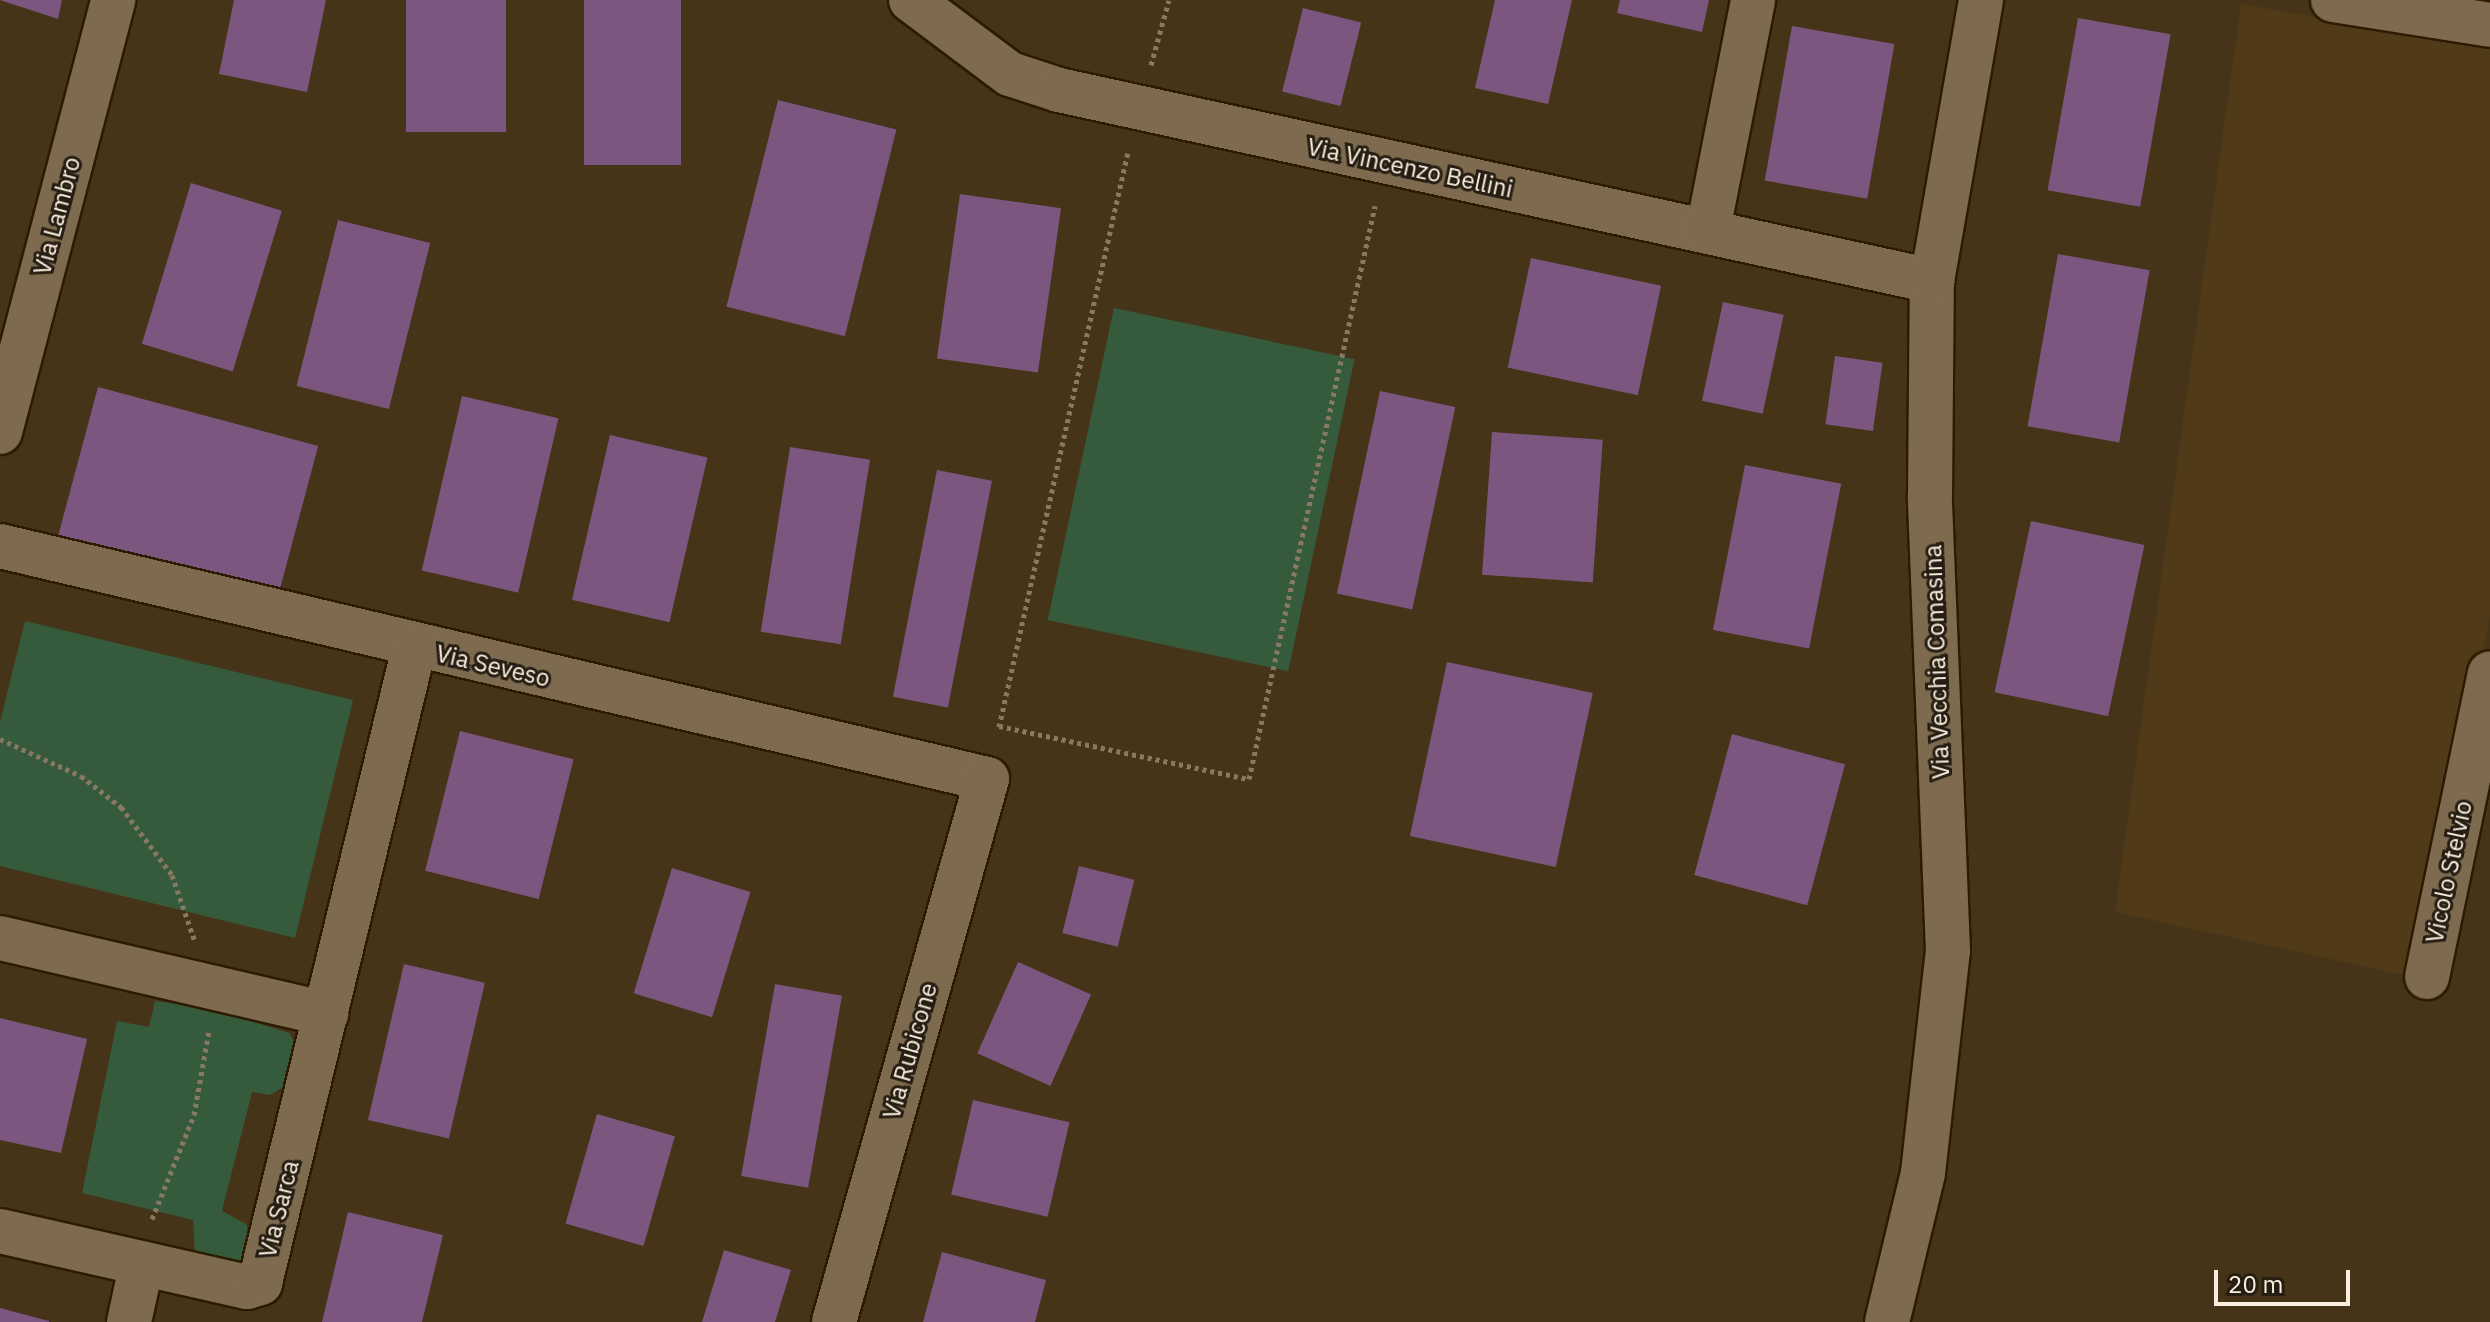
<!DOCTYPE html>
<html>
<head>
<meta charset="utf-8">
<style>
	body { margin:0 }
	#map { position:relative; width:2490px; height:1322px; overflow:hidden; background:#463419; font-family:"IBM Plex Sans",sans-serif }
	div>[style] { position:absolute }
	[style*='--x'] { left:calc(var(--x)*1px); top:calc(var(--y)*1px); width:calc(var(--w)*1px); rotate:calc(var(--a)*1deg) }
	.built>* { inset:0; background:#503a17 }
	.green>* { inset:0; background:#355a3c; transform-origin:0 0 }
	.building>* { inset:0; background:#7b567f; transform-origin:0 0 }
	.path>* { height:5px; margin-top:-2.5px; transform-origin:0; background:repeating-linear-gradient(90deg,#887962 0 4px,transparent 0 8px) }
	.roads { filter:drop-shadow(2px 0 #2c1b01) drop-shadow(-2px 0 #2c1b01) drop-shadow(0 2px #2c1b01) drop-shadow(0 -2px #2c1b01) }
	.minor>* { height:44px; margin:-22px; padding:0 22px; transform-origin:22px; border-radius:22px; background:#7e6a4e }
	span { translate:-50% -50%; white-space:nowrap; text-align:center; line-height:1.15; -webkit-text-stroke:6px #261e12; paint-order:stroke }
	.street-label { font-size:24px; color:#faefdf }
	.scale { position:absolute; left:2214px; top:1270px; width:136px; height:36px; box-sizing:border-box; border:4px solid #faefdf; border-top:0; padding-left:10px; font-size:24px; line-height:28px; white-space:nowrap; color:#faefdf; -webkit-text-stroke:6px #261e12; paint-order:stroke }
</style>
</head>
<body>
<div id="map">
	<div class="built">
		<i style="clip-path:polygon(2241px 4px,2490px 47px,2490px 617px,2417px 978px,2115px 912px)"></i>
	</div>
	<div class="green">
		<i style="left:1114px;top:308px;width:246px;height:319px;rotate:12deg"></i>
		<i style="clip-path:polygon(25px 621px,353px 700px,295px 938px,0 866px,0 722px)"></i>
		<i style="clip-path:polygon(155px 1001px,209px 1008px,289px 1033px,295px 1044px,285px 1086px,270px 1095px,252px 1092px,222px 1211px,246px 1224px,250px 1240px,244px 1258px,231px 1264px,195px 1256px,193px 1220px,82px 1193px,117px 1021px,149px 1027px)"></i>
	</div>
	<div class="building">
		<i style="clip-path:polygon(0 0,62px 0,58px 19px)"></i>
		<i style="clip-path:polygon(234px 0,326px 0,307px 92px,219px 74px)"></i>
		<i style="left:406px;top:0;width:100px;height:132px"></i>
		<i style="left:584px;top:0;width:97px;height:165px"></i>
		<i style="clip-path:polygon(1495px 0,1572px 0,1548px 104px,1475px 88px)"></i>
		<i style="clip-path:polygon(1620px 0,1709px 0,1702px 32px,1617px 13px)"></i>
		<i style="left:1303px;top:8px;width:60px;height:86px;rotate:14deg"></i>
		<i style="left:2078px;top:18px;width:94px;height:175px;rotate:10deg"></i>
		<i style="left:1792px;top:26px;width:104px;height:157px;rotate:10deg"></i>
		<i style="left:778px;top:100px;width:122px;height:213px;rotate:14deg"></i>
		<i style="left:191px;top:183px;width:95px;height:168px;rotate:17deg"></i>
		<i style="left:960px;top:194px;width:102px;height:166px;rotate:8deg"></i>
		<i style="left:338px;top:220px;width:95px;height:171px;rotate:14deg"></i>
		<i style="left:2058px;top:254px;width:93px;height:175px;rotate:10deg"></i>
		<i style="left:1531px;top:258px;width:133px;height:112px;rotate:12deg"></i>
		<i style="left:1723px;top:302px;width:62px;height:101px;rotate:12deg"></i>
		<i style="left:1835px;top:356px;width:48px;height:69px;rotate:8deg"></i>
		<i style="left:98px;top:387px;width:228px;height:154px;rotate:15deg"></i>
		<i style="left:1380px;top:391px;width:77px;height:207px;rotate:12deg"></i>
		<i style="left:462px;top:396px;width:99px;height:179px;rotate:13deg"></i>
		<i style="left:1492px;top:432px;width:111px;height:143px;rotate:4deg"></i>
		<i style="left:610px;top:435px;width:100px;height:169px;rotate:13deg"></i>
		<i style="left:790px;top:447px;width:81px;height:187px;rotate:9deg"></i>
		<i style="left:1745px;top:465px;width:98px;height:168px;rotate:11deg"></i>
		<i style="left:937px;top:470px;width:56px;height:231px;rotate:11deg"></i>
		<i style="left:2031px;top:521px;width:116px;height:175px;rotate:12deg"></i>
		<i style="left:1447px;top:662px;width:149px;height:178px;rotate:12deg"></i>
		<i style="left:460px;top:731px;width:117px;height:144px;rotate:14deg"></i>
		<i style="left:1732px;top:734px;width:117px;height:146px;rotate:15deg"></i>
		<i style="left:1079px;top:866px;width:57px;height:69px;rotate:14deg"></i>
		<i style="left:672px;top:868px;width:82px;height:131px;rotate:17deg"></i>
		<i style="left:1018px;top:962px;width:80px;height:100px;rotate:24deg"></i>
		<i style="left:404px;top:964px;width:83px;height:160px;rotate:13deg"></i>
		<i style="left:775px;top:984px;width:68px;height:195px;rotate:10deg"></i>
		<i style="clip-path:polygon(0 1018px,87px 1039px,61px 1153px,0 1140px)"></i>
		<i style="left:973px;top:1100px;width:99px;height:97px;rotate:13deg"></i>
		<i style="left:597px;top:1114px;width:81px;height:114px;rotate:16deg"></i>
		<i style="clip-path:polygon(348px 1212px,443px 1235px,422px 1322px,322px 1322px)"></i>
		<i style="clip-path:polygon(724px 1250px,791px 1270px,775px 1322px,702px 1322px)"></i>
		<i style="clip-path:polygon(942px 1252px,1046px 1280px,1035px 1322px,923px 1322px)"></i>
		<i style="clip-path:polygon(0 1308px,49px 1321px,49px 1322px,0 1322px)"></i>
	</div>
	<div class="path">
		<i style="--x:1151;--y:65;--w:67;--a:-74.5"></i>
		<i style="--x:999;--y:726;--w:256;--a:12"></i>
		<i style="--x:1249;--y:779;--w:587;--a:-77.6"></i>
		<i style="--x:999;--y:727;--w:589;--a:-77.36"></i>
		<i style="--x:0;--y:739;--w:89;--a:24.6"></i>
		<i style="--x:81;--y:776;--w:51;--a:37.8"></i>
		<i style="--x:121;--y:807;--w:85;--a:53.1"></i>
		<i style="--x:172;--y:875;--w:68;--a:71"></i>
		<i style="--x:152;--y:1219;--w:112;--a:-68"></i>
		<i style="--x:194;--y:1115;--w:85;--a:-79.9"></i>
	</div>
	<div class="roads">
		<div class="minor">
			<i style="--x:911;--y:0;--w:124;--a:36.8"></i>
			<i style="--x:1010;--y:74;--w:52;--a:18.1"></i>
			<i style="--x:1059;--y:90;--w:894;--a:12.34"></i>
			<i style="--x:2333;--y:0;--w:159;--a:9"></i>
			<i style="--x:1708;--y:230;--w:234;--a:-78.9"></i>
			<i style="--x:0;--y:432;--w:447;--a:-75.3"></i>
			<i style="--x:0;--y:546;--w:1014;--a:13.28"></i>
			<i style="--x:987;--y:779;--w:564;--a:105.74"></i>
			<i style="--x:0;--y:938;--w:335;--a:13.1"></i>
			<i style="--x:2427;--y:977;--w:310;--a:-78.3"></i>
			<i style="--x:0;--y:1231;--w:253;--a:12.8"></i>
			<i style="--x:247;--y:1287;--w:14;--a:-17"></i>
			<i style="--x:260;--y:1283;--w:653;--a:-76.37"></i>
			<i style="--x:129;--y:1322;--w:60;--a:-77.6"></i>
			<i style="--x:1887;--y:1322;--w:153;--a:-76.4"></i>
			<i style="--x:1923;--y:1173;--w:223;--a:-83.6"></i>
			<i style="--x:1948;--y:951;--w:456;--a:-92.3"></i>
			<i style="--x:1930;--y:495;--w:214;--a:-89.5"></i>
			<i style="--x:1932;--y:281;--w:285;--a:-80.1"></i>
		</div>
	</div>
	<div class="street-label">
		<span style="left:1410px;top:168px;rotate:12deg">Via Vincenzo Bellini</span>
		<span style="left:57px;top:216px;rotate:-75deg">Via Lambro</span>
		<span style="left:1937px;top:662px;rotate:-92deg">Via Vecchia Comasina</span>
		<span style="left:493px;top:666px;rotate:13deg">Via Seveso</span>
		<span style="left:2449px;top:872px;rotate:-78deg">Vicolo Stelvio</span>
		<span style="left:910px;top:1051px;rotate:-74deg">Via Rubicone</span>
		<span style="left:279px;top:1209px;rotate:-76deg">Via Sarca</span>
	</div>
	<div class="scale">20 m</div>
</div>
</body>
</html>
